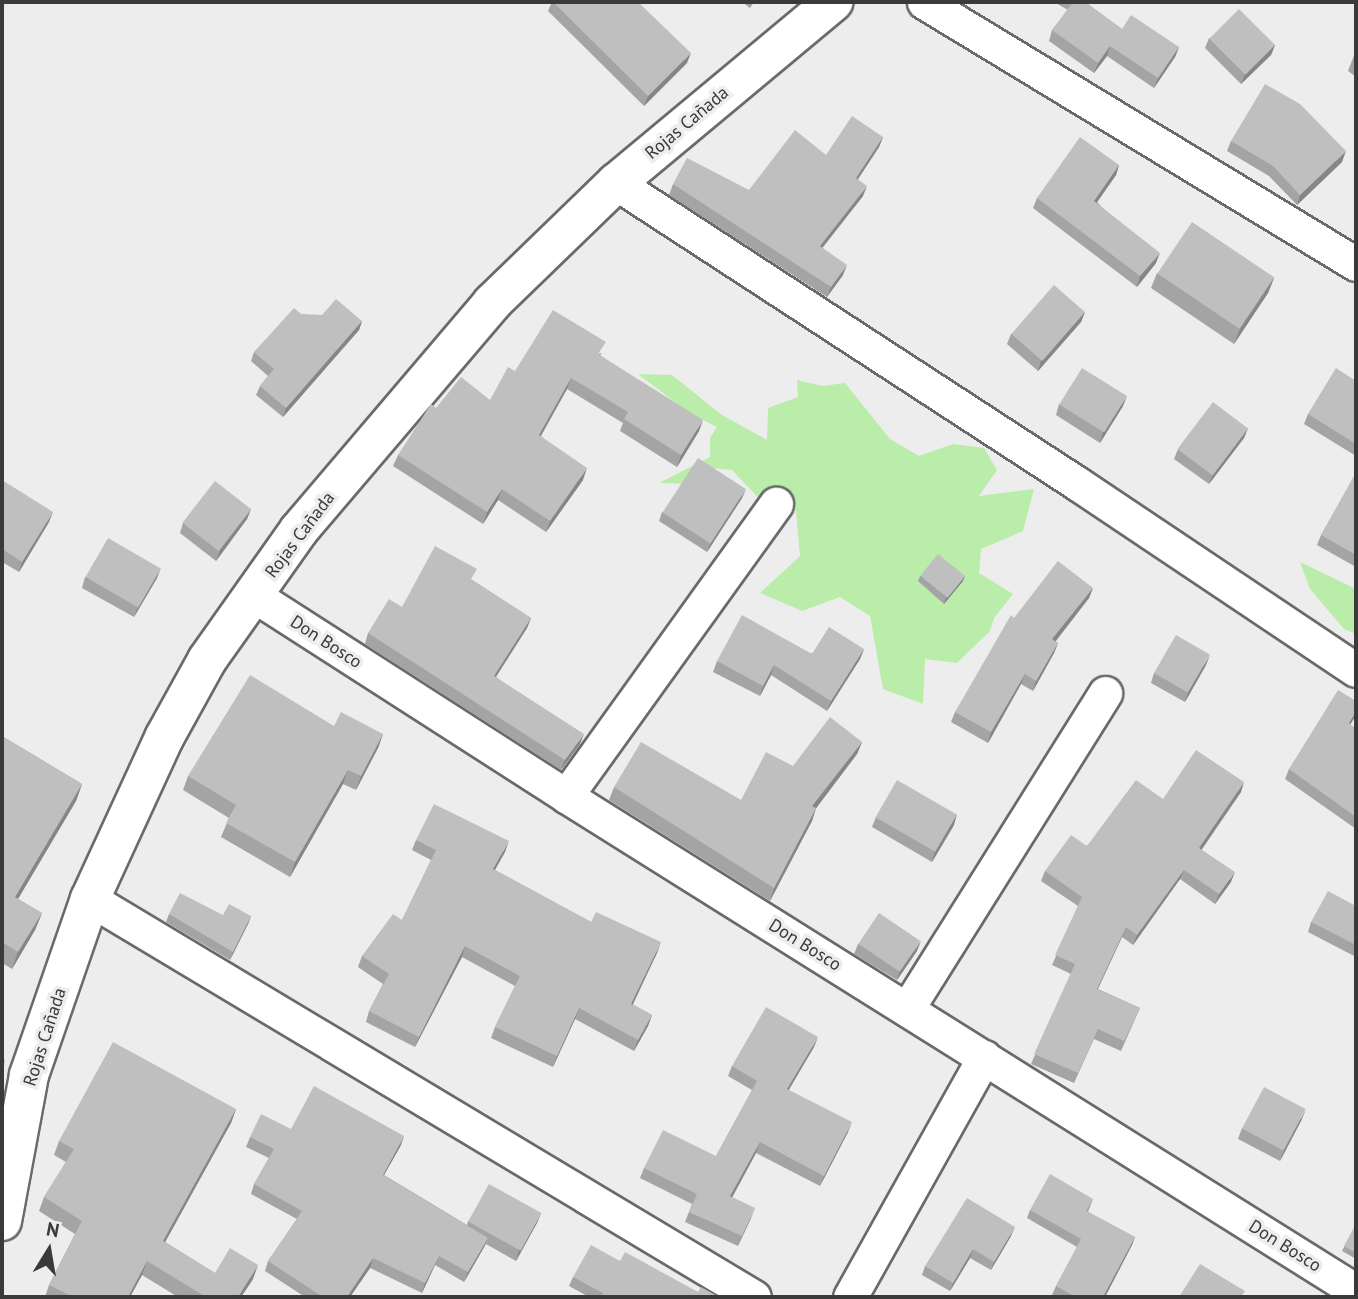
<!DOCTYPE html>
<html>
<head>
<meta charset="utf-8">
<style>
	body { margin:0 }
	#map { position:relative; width:1358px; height:1299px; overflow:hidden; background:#ededee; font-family:"PT Sans",sans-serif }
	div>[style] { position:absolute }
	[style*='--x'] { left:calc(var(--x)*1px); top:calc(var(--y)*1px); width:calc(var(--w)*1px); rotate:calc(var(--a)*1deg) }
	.green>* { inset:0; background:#b9eda9 }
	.roads { filter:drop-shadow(2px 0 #696a6a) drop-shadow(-2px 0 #696a6a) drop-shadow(0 2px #696a6a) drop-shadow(0 -2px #696a6a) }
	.street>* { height:33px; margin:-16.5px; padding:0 16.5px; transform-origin:16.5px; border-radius:16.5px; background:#fff }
	.secondary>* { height:38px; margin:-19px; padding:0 19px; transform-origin:19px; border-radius:19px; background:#fff }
	.wall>* { inset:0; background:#a5a4a4 }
	.shaded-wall>* { inset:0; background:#868686 }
	.building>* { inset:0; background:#c0bfbf; transform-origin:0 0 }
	span { translate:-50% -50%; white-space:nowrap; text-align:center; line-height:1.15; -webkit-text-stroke:7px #ededee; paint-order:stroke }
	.street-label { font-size:18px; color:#3a3a3a }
	.frame { position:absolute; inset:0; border:4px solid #3a3a3a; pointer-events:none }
	.north { position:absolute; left:14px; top:1215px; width:70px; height:70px; -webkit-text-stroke:5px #ededee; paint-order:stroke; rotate:11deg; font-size:19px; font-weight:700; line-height:28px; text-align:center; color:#3a3a3a }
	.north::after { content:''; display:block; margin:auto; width:24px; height:32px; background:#3a3a3a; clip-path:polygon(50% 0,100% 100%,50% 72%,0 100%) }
</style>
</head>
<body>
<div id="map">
	<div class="green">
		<i style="clip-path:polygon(638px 374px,672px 375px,722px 415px,767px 440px,768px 408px,798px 397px,797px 380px,822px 386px,845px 383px,890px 439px,919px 456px,953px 444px,984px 448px,997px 470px,979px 496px,1034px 489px,1023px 531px,981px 549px,979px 573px,1013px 594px,994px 618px,990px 631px,957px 663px,925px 659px,923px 704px,883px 689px,870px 616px,840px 597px,802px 611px,760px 593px,800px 556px,795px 500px,772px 494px,766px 506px,732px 470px,704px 467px,693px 484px,659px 483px,710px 457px,710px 438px,717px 427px,689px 413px)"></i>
		<i style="clip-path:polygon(1300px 562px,1356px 589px,1356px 634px,1344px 629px,1310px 589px)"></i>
	</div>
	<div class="roads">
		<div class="street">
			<i style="--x:924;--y:2;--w:505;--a:31.24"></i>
			<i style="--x:616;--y:183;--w:551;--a:33.08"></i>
			<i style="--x:1078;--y:484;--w:334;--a:33.8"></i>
			<i style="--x:255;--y:596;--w:370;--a:32.7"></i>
			<i style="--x:566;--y:796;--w:932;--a:32.07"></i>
			<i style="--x:566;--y:796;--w:360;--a:-54.3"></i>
			<i style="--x:90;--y:899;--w:774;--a:30.94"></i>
			<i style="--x:907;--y:1009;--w:373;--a:-57.9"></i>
			<i style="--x:850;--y:1297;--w:275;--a:-60.8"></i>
		</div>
		<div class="secondary">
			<i style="--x:2;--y:1221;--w:148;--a:-79.5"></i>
			<i style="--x:29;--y:1075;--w:186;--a:-70.9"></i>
			<i style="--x:90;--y:899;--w:177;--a:-65.3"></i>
			<i style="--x:164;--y:738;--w:89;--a:-61.1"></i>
			<i style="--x:207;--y:660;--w:159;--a:-54.7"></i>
			<i style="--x:299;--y:530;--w:298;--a:-49.6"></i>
			<i style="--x:492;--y:303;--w:173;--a:-44.1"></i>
			<i style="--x:616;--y:183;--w:283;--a:-39.8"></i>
		</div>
	</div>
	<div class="wall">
		<i style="clip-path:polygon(552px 2px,638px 2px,687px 63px,644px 106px,548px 11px)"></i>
		<i style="clip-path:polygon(742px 2px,754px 2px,750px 8px)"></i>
		<i style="clip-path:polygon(1054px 2px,1085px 2px,1122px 29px,1179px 47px,1175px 57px,1154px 88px,1107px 56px,1094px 73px,1049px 41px,1052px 30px,1068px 10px)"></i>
		<i style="clip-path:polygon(1209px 38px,1275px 45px,1271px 55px,1241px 84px,1205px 48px)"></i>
		<i style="clip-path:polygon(1356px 50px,1356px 77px,1348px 71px)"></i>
		<i style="clip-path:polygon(883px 137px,879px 147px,858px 179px,863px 196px,822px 248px,843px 275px,827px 297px,669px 195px,673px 184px,749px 190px,826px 155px)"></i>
		<i style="clip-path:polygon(1231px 141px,1342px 162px,1297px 205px,1269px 176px,1227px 151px)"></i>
		<i style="clip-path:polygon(1119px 165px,1116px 175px,1097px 202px,1156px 263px,1137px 287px,1033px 208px,1037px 198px)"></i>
		<i style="clip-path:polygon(1157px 273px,1274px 278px,1268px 293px,1234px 344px,1151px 288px)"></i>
		<i style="clip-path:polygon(1085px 312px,1081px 322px,1038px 371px,1007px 344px,1011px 334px)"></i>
		<i style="clip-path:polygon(301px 314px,362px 321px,359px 330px,283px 417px,256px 395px,260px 386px,268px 376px,251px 361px,254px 352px)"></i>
		<i style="clip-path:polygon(602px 353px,600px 355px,699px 431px,677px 467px,620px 431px,623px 423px,567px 389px,541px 436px,583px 480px,546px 532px,498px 500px,483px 524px,393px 466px,398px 455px,436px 408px,490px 400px,515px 371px)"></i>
		<i style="clip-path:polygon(1356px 381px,1356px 456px,1304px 424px,1308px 414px)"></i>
		<i style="clip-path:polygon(1059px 404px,1123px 406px,1100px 443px,1056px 415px)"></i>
		<i style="clip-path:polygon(1248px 428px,1244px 438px,1209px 484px,1174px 459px,1178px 449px)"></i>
		<i style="clip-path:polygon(1356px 475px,1356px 567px,1317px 545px,1321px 535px)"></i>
		<i style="clip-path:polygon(2px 480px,49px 522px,19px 572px,2px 562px)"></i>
		<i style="clip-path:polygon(742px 498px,707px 552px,659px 521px,662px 512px)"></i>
		<i style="clip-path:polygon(251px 509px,247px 519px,216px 561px,180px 533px,183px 523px)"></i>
		<i style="clip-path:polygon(920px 576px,965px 576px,963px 581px,944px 604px,918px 581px)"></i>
		<i style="clip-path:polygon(85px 577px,157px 578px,134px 617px,82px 588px)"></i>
		<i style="clip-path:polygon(472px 580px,531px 618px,527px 628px,496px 677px,580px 744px,561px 770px,365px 644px,368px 633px,402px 607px)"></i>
		<i style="clip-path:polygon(1093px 588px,1089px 598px,1055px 641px,1058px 643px,1054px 653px,1033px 691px,1021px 684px,988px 743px,951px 722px,955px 712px)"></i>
		<i style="clip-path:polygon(864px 649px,860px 659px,827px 711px,771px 675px,760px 696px,713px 672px,717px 661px)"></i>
		<i style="clip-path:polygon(1206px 665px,1185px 702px,1151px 683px,1154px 673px)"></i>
		<i style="clip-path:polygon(1356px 715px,1350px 725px,1356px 729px,1356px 829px,1285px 779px,1289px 769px)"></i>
		<i style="clip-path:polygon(334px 726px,383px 734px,378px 748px,356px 790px,343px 784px,290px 877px,221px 837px,229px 818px,183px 790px,188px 776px)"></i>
		<i style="clip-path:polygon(2px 736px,82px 784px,76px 801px,18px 899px,42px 913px,35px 930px,12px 969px,2px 963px)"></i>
		<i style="clip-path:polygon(862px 742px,857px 754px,816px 808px,812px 821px,770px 901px,609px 800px,614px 787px,741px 800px,793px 766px)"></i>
		<i style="clip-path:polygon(1241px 792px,1201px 849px,1231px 882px,1215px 904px,1180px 879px,1133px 945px,1122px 937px,1098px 989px,1140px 1008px,1121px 1051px,1094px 1039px,1074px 1083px,1031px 1064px,1071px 974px,1052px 965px,1078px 906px,1041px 881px,1045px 871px,1163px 799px)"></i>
		<i style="clip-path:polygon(876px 817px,954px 825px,932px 862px,872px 827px)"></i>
		<i style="clip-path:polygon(416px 840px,505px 852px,495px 870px,591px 922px,657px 953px,632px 1004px,652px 1015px,648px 1026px,634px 1051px,575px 1019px,553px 1067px,491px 1038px,495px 1027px,515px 986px,462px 957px,415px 1047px,366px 1022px,369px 1011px,383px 984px,358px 967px,362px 956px,402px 920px,431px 860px,412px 850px)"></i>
		<i style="clip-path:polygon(1356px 906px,1356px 957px,1308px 932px,1311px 922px)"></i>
		<i style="clip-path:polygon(169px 914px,251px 916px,248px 924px,230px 960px,166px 922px)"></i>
		<i style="clip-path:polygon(858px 944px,917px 951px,897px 980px,854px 954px)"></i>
		<i style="clip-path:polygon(814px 1047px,789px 1090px,848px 1132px,820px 1186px,756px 1153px,732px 1197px,751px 1218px,738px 1246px,685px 1222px,692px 1204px,640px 1178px,644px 1168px,716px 1156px,752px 1090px,728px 1076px,732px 1066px)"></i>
		<i style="clip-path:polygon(236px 1109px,231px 1123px,165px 1242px,215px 1273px,253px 1279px,241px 1297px,178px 1297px,142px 1275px,130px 1297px,45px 1297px,49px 1285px,75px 1234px,39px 1211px,44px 1197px,66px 1162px,54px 1155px,59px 1141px)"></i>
		<i style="clip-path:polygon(1302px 1119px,1280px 1161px,1238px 1139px,1242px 1128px)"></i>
		<i style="clip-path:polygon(291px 1129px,401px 1145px,384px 1175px,467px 1225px,468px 1221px,541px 1213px,537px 1223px,516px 1261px,486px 1244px,464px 1282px,435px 1265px,422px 1293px,370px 1268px,350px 1297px,305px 1297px,265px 1271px,268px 1261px,297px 1219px,251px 1194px,254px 1184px,269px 1158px,246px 1147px,250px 1137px)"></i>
		<i style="clip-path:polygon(1093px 1199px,1088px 1212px,1135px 1237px,1132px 1245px,1105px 1297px,1057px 1297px,1052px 1295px,1056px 1286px,1077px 1247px,1027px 1218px,1030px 1210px)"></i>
		<i style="clip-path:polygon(1356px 1224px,1356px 1259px,1342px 1251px)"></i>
		<i style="clip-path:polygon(1011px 1236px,991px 1270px,970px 1258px,950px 1291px,922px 1275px,925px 1266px)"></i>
		<i style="clip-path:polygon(620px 1261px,698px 1292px,719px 1297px,589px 1297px,569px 1286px,573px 1277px)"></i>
	</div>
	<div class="shaded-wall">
		<i style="clip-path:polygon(1275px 45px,1271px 55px,1241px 84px,1245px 74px)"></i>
		<i style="clip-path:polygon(1110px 46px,1107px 56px,1094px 73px,1098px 63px)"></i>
		<i style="clip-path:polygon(1179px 47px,1175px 57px,1154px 88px,1158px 78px)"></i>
		<i style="clip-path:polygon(691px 53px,687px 63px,644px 106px,648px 96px)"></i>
		<i style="clip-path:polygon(883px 137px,879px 147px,852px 188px,856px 178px)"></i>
		<i style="clip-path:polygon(1346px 151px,1342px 162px,1297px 205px,1300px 195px)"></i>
		<i style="clip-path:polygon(1119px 165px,1116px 175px,1091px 211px,1094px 201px)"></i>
		<i style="clip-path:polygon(867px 186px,863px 196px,816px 256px,820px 246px)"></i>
		<i style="clip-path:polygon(1160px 253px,1156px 263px,1137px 287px,1140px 276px)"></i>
		<i style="clip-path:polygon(847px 265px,843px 275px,827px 297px,831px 287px)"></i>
		<i style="clip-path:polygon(1274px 278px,1268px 293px,1234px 344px,1240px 329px)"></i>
		<i style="clip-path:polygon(1085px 312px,1081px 322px,1038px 371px,1041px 361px)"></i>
		<i style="clip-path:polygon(362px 321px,359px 330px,283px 417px,286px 408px)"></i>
		<i style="clip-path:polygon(571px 378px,567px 389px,535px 446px,539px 435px)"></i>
		<i style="clip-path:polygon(1127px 396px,1123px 406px,1100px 443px,1103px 432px)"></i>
		<i style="clip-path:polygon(703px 420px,699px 431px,677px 467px,681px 455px)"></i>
		<i style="clip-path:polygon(1248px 428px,1244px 438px,1209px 484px,1213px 474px)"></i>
		<i style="clip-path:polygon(587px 468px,583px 480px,546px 532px,550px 521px)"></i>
		<i style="clip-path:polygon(502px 489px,498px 500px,483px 524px,487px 512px)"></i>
		<i style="clip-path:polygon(746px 489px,742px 498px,707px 552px,710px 544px)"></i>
		<i style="clip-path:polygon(251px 509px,247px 519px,216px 561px,220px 550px)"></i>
		<i style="clip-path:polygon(53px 512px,49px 522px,19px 572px,22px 562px)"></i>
		<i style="clip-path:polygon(161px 568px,157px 578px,134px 617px,138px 607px)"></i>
		<i style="clip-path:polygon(965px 576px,963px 581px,944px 604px,946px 598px)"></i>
		<i style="clip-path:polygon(1093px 588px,1089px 598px,1049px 650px,1052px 639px)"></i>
		<i style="clip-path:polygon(531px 618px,527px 628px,490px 686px,494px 676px)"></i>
		<i style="clip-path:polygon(1058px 643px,1054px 653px,1033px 691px,1036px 681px)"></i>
		<i style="clip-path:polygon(864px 649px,860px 659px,827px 711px,831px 701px)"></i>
		<i style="clip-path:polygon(1210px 655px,1206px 665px,1185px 702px,1188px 692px)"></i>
		<i style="clip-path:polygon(774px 665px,771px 675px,760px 696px,763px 686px)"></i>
		<i style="clip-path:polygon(1025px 674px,1021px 684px,988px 743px,991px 732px)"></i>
		<i style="clip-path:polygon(1356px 711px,1356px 715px,1345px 733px,1349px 723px)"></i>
		<i style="clip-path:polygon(383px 734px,378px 748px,356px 790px,361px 776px)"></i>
		<i style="clip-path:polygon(584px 734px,580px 744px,561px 770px,565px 760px)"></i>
		<i style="clip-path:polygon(862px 742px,857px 754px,808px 819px,812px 806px)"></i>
		<i style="clip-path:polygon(348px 770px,343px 784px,290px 877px,295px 862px)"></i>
		<i style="clip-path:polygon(1244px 782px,1241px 792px,1196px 858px,1199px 848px)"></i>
		<i style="clip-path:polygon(82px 784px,76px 801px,9px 914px,15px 897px)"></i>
		<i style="clip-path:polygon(816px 808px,812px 821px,770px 901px,774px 888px)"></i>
		<i style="clip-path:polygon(957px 814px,954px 825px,932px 862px,935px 851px)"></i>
		<i style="clip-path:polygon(509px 841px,505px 852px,489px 880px,493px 869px)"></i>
		<i style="clip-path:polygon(1184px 870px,1180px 879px,1133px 945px,1137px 935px)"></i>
		<i style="clip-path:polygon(1235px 872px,1231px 882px,1215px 904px,1219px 894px)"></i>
		<i style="clip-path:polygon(42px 913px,35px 930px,12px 969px,18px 952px)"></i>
		<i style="clip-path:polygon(251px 916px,248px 924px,230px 960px,233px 952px)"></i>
		<i style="clip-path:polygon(1126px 927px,1122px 937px,1093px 999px,1097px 989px)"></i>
		<i style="clip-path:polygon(921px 941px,917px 951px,897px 980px,900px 970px)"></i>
		<i style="clip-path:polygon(661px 942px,657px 953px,628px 1015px,631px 1004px)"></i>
		<i style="clip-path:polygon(465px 946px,462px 957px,415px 1047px,419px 1037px)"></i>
		<i style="clip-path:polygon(579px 1008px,575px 1019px,553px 1067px,557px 1056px)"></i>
		<i style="clip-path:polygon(652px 1015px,648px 1026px,634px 1051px,638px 1040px)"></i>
		<i style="clip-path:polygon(818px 1037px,814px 1047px,783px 1099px,787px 1089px)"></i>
		<i style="clip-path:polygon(236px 1109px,231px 1123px,158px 1255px,163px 1241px)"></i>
		<i style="clip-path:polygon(1306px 1109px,1302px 1119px,1280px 1161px,1284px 1150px)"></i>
		<i style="clip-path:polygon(852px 1122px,848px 1132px,820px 1186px,824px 1176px)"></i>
		<i style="clip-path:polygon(404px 1136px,401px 1145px,379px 1184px,383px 1175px)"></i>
		<i style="clip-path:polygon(760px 1142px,756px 1153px,727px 1207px,730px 1196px)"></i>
		<i style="clip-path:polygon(755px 1208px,751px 1218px,738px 1246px,742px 1236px)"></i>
		<i style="clip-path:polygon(541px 1213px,537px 1223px,516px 1261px,519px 1250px)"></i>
		<i style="clip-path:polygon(1015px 1227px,1011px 1236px,991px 1270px,994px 1262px)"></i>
		<i style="clip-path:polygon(1135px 1237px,1132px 1245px,1105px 1297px,1103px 1297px)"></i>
		<i style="clip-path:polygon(488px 1238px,484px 1247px,464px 1282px,468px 1272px)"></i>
		<i style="clip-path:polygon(973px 1249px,970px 1258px,950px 1291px,953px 1283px)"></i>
		<i style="clip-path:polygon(439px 1256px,435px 1265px,422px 1293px,425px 1283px)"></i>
		<i style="clip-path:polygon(373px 1258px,370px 1268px,350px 1297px,347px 1297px)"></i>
		<i style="clip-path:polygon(147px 1261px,142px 1275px,130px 1297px,128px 1297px)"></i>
		<i style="clip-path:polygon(258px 1265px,253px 1279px,241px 1297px,238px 1297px)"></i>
	</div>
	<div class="building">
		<i style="clip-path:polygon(553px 2px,638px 2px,691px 53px,648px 96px)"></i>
		<i style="clip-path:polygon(1073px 2px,1085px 2px,1122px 29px,1131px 15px,1179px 47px,1158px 78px,1110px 46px,1098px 63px,1052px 30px)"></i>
		<i style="left:1239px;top:9px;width:51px;height:42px;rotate:45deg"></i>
		<i style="clip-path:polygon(1265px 84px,1300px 104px,1346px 151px,1300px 195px,1273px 166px,1231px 141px)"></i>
		<i style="clip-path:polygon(852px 116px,883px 137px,856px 178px,867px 186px,820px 246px,847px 265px,831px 287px,673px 184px,687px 158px,749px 190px,795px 130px,826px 155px)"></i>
		<i style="clip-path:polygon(1080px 137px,1119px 165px,1094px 201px,1160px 253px,1140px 276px,1037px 198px)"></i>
		<i style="left:1192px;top:222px;width:99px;height:62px;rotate:34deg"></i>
		<i style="left:1054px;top:285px;width:41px;height:65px;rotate:41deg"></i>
		<i style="clip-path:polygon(336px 299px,362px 321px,286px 408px,260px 386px,274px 369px,254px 352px,294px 308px,301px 314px,322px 315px)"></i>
		<i style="clip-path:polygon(553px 310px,606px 342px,598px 354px,703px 420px,681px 455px,624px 419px,628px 412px,571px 378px,539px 435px,587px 468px,550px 521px,502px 489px,487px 512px,398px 455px,431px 404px,436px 408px,461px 377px,490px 400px,508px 367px,515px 371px)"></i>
		<i style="left:1082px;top:368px;width:53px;height:43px;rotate:32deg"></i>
		<i style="clip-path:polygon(1336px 368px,1356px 381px,1356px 444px,1308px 414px)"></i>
		<i style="left:1213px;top:402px;width:44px;height:59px;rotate:37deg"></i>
		<i style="left:698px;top:458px;width:57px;height:65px;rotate:33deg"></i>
		<i style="clip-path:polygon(1355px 474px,1356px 475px,1356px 555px,1321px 535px)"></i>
		<i style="clip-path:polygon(2px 480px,53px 512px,22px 562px,2px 549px)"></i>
		<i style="left:215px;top:481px;width:46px;height:53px;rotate:38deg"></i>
		<i style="left:108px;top:538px;width:61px;height:45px;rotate:30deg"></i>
		<i style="clip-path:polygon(435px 546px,477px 569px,471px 579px,531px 618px,494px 676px,584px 734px,565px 760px,368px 633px,389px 599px,402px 607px)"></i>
		<i style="left:938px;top:554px;width:35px;height:28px;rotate:39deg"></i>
		<i style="clip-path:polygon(1058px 561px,1093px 588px,1052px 639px,1058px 643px,1036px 681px,1025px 674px,991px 732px,955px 712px,1011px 615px,1014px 618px)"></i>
		<i style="clip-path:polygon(742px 615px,812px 654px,829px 627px,864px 649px,831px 701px,774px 665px,763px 686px,717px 661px)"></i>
		<i style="left:1176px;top:635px;width:39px;height:44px;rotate:30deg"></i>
		<i style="clip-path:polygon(250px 675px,334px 726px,341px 712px,383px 734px,361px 776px,348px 770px,295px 862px,226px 823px,236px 805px,188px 776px)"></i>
		<i style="clip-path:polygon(1338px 690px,1356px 701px,1356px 711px,1349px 723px,1356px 729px,1356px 817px,1289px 769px)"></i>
		<i style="clip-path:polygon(830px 717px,862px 742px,812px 806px,816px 808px,774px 888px,614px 787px,641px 742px,741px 800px,766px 752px,793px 766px)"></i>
		<i style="clip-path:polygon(2px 736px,82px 784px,15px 897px,42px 913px,18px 952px,2px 942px)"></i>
		<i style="clip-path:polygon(1196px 750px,1244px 782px,1199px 848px,1235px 872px,1219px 894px,1184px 870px,1137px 935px,1126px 927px,1097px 989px,1140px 1008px,1124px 1041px,1098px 1029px,1078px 1073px,1034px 1054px,1075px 964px,1055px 955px,1082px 897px,1045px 871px,1071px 835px,1087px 846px,1136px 780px,1163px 799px)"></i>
		<i style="left:897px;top:780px;width:69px;height:43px;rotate:30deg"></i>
		<i style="clip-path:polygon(434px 804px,509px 841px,493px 869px,591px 922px,596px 912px,661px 942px,631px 1004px,652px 1015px,638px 1040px,579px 1008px,557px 1056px,495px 1027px,520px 976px,465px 946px,419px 1037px,369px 1011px,389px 974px,362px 956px,393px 914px,402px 920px,436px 850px,416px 840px)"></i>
		<i style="clip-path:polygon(1328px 891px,1356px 906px,1356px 945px,1311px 922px)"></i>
		<i style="clip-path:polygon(180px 893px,223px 915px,229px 904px,251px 916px,233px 952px,169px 914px)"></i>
		<i style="left:879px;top:913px;width:50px;height:37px;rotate:34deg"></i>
		<i style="clip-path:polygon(766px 1007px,818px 1037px,787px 1089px,852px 1122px,824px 1176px,760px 1142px,730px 1196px,755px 1208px,742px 1236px,689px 1212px,697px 1194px,644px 1168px,663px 1130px,716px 1156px,757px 1081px,732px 1066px)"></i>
		<i style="clip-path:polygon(113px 1042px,236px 1109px,163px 1241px,215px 1273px,230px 1248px,258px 1265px,238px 1297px,206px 1297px,147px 1261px,128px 1297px,73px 1297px,49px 1285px,82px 1221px,44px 1197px,74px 1149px,59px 1141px)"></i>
		<i style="clip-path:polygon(2px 1058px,5px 1060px,2px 1077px)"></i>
		<i style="clip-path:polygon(314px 1086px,404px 1136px,383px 1175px,488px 1238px,468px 1272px,439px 1256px,425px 1283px,373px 1258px,347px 1297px,323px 1297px,268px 1261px,302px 1211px,254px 1184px,274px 1149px,250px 1137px,261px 1114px,291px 1129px)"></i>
		<i style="left:1264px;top:1087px;width:47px;height:47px;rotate:28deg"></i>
		<i style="clip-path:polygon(1050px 1174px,1093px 1199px,1086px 1211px,1135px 1237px,1103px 1297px,1076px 1297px,1056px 1286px,1081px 1239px,1030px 1210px)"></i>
		<i style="left:489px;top:1184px;width:60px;height:43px;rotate:29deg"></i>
		<i style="clip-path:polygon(967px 1198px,1015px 1227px,994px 1262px,973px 1249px,953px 1283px,925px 1266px)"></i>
		<i style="clip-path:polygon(1356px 1224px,1356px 1253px,1344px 1246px)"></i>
		<i style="clip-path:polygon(591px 1245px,620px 1261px,625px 1252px,698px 1292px,701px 1287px,719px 1297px,600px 1297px,603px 1293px,573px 1277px)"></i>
		<i style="clip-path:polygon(1200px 1264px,1245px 1291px,1241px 1297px,1179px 1297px)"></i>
	</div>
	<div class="street-label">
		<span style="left:687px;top:123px;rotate:-40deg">Rojas Cañada</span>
		<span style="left:300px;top:535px;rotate:-53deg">Rojas Cañada</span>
		<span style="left:326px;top:642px;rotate:33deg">Don Bosco</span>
		<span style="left:805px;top:945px;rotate:32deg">Don Bosco</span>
		<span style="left:45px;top:1037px;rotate:-72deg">Rojas Cañada</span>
		<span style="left:1285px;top:1246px;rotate:32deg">Don Bosco</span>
	</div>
	<div class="frame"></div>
	<div class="north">N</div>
</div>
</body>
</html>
